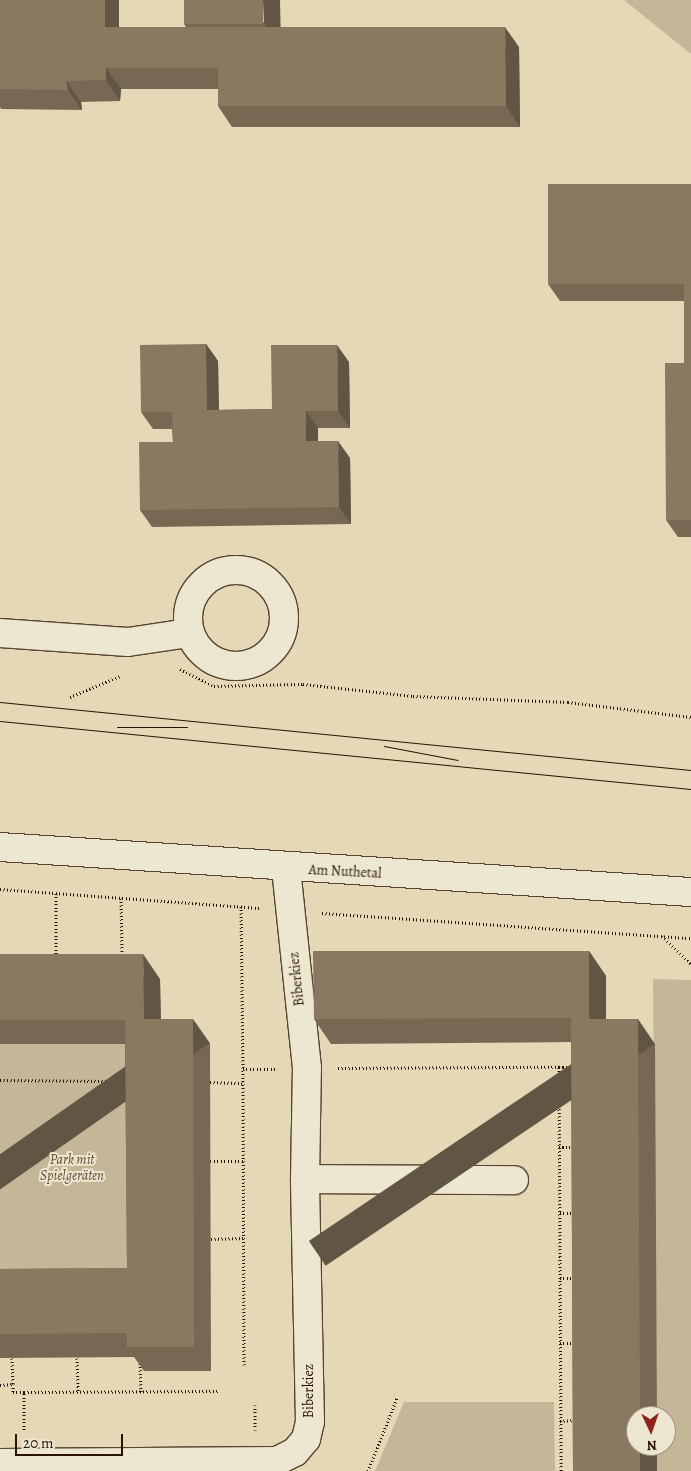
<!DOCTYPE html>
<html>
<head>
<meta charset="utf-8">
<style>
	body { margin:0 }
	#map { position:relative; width:691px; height:1471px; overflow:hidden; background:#e4d8b7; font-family:Alegreya,serif }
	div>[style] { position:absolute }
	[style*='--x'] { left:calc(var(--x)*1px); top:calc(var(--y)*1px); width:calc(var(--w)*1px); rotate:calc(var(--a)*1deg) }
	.green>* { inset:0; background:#c4b798; transform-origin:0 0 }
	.path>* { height:3px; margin-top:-1.5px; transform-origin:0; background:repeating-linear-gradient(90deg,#291303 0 1px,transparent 0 3.5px) }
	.roads { filter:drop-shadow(1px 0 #584430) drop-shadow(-1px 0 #584430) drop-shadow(0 1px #584430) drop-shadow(0 -1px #584430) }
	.minor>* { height:28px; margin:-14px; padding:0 14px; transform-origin:14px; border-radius:14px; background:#ede6d0 }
	.minor>.ring { margin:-14px; padding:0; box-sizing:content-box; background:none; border:28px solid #ede6d0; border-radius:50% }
	.tram>* { height:1px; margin:-0.5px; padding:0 0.5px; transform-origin:0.5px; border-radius:0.5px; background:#291303 }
	.wall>* { inset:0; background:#776853 }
	.shaded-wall>* { inset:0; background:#615544; transform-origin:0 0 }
	.building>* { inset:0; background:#8a7961; transform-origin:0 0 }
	span { translate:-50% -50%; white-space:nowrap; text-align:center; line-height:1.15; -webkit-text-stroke:4px #ede6d0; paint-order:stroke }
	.street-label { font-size:14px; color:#291303 }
	.park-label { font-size:14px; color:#5f4c37; font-style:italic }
	.north { position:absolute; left:626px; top:1406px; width:50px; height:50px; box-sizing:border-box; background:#ede6d0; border:1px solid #9f927e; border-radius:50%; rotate:177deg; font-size:14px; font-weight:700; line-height:20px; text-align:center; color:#291303 }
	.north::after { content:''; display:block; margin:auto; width:18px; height:22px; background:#8f2418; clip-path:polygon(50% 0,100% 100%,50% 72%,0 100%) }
	.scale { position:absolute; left:15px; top:1434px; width:108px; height:22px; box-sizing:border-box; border:2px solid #291303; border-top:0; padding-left:6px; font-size:15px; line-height:18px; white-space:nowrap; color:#291303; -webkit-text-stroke:4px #ede6d0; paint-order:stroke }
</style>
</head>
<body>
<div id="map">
	<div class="green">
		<i style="clip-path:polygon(624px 0,691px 0,691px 54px)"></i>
		<i style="clip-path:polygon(653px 979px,691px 980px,691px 1471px,657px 1471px,657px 1446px,666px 1446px,666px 1416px,657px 1416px)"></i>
		<i style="left:0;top:1044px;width:142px;height:249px"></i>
		<i style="clip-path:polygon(404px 1402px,554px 1402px,555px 1471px,375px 1471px)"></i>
	</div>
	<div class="path">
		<i style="--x:180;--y:669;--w:38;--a:27"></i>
		<i style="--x:214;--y:686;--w:89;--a:-1.3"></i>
		<i style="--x:303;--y:684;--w:111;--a:6.2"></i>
		<i style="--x:413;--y:696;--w:155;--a:2.2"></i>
		<i style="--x:568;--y:702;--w:124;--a:7"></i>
		<i style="--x:70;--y:697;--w:54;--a:-22.8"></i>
		<i style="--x:0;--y:889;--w:260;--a:4.2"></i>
		<i style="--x:121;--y:898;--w:59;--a:89"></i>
		<i style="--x:241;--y:906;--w:163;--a:89.3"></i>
		<i style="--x:322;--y:913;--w:370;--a:3.9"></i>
		<i style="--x:662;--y:936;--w:40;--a:44"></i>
		<i style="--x:56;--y:957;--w:64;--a:-90"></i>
		<i style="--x:559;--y:1067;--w:16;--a:0"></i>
		<i style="--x:338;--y:1068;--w:221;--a:-0.3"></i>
		<i style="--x:559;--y:1067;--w:404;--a:89.7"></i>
		<i style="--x:0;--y:1080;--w:113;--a:0.5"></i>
		<i style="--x:210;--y:1082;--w:33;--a:2"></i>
		<i style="--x:559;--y:1147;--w:16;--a:0"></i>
		<i style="--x:210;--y:1161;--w:33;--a:0"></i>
		<i style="--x:560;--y:1213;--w:15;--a:0"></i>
		<i style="--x:211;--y:1239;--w:32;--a:-2"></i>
		<i style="--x:560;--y:1278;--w:16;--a:0"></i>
		<i style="--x:560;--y:1343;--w:16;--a:0"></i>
		<i style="--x:12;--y:1358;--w:26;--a:88"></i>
		<i style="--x:77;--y:1358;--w:34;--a:88"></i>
		<i style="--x:140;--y:1363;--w:29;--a:88"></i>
		<i style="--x:244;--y:1365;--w:296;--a:-90.2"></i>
		<i style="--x:243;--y:1069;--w:32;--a:0"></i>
		<i style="--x:0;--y:1385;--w:13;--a:-4"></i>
		<i style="--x:13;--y:1384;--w:8;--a:90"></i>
		<i style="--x:13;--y:1392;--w:11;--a:0"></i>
		<i style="--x:255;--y:1405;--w:25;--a:90"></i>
		<i style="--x:560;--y:1421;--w:16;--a:-4"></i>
		<i style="--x:24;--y:1430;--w:38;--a:-90"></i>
		<i style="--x:24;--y:1392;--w:196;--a:-0.3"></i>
		<i style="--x:368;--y:1471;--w:79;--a:-68.3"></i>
	</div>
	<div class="roads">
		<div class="minor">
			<i class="ring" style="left:188px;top:570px;width:68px;height:68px"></i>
			<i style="--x:0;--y:633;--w:128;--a:4"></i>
			<i style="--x:128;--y:642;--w:62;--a:-8.4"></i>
			<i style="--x:0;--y:847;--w:692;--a:3.73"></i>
			<i style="--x:305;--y:1179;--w:209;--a:0.3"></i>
			<i style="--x:0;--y:1463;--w:277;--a:-0.4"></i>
			<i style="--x:277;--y:1461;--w:20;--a:-27"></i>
			<i style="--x:295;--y:1452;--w:17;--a:-50"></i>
			<i style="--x:306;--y:1439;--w:17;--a:-77"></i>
			<i style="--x:310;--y:1422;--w:243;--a:-91.2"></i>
			<i style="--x:305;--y:1179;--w:111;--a:-89"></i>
			<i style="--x:307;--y:1068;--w:201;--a:-96"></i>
		</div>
	</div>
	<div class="tram">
		<i style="--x:0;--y:702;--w:694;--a:5.62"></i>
		<i style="--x:0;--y:721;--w:694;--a:5.62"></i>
		<i style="--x:117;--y:727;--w:70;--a:0"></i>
		<i style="--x:384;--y:746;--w:75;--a:10.7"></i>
	</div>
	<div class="wall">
		<i style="clip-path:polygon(0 0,119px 0,119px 27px,186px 27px,184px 24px,184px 0,281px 27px,519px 47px,520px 127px,232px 127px,218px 106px,218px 89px,121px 89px,120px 101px,81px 102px,82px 110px,1px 109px,0 107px)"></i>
		<i style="clip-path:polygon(691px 184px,691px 537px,678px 537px,666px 520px,684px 363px,684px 301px,560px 301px,548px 284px)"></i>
		<i style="clip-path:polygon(206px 344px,218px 361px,219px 410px,272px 409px,349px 362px,350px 428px,318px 428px,318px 441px,350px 458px,351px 524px,152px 527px,140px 510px,173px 442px,172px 429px,153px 429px,141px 412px)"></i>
		<i style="clip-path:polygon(589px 951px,606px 976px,606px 1019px,655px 1044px,657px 1416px,636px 1416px,657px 1446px,657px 1471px,573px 1471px,571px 1042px,331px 1044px,314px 1019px)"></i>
		<i style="clip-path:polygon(0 954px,160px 979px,161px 1019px,210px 1043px,211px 1371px,144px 1371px,134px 1357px,0 1358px,0 1269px,127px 1268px,125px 1044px,0 1044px)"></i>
	</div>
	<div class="shaded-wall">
		<i style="clip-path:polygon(105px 0,119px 0,119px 48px,105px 27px)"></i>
		<i style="clip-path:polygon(263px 0,280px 0,281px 47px,264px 23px)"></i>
		<i style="clip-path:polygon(505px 27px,519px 47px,520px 127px,506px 106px)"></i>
		<i style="clip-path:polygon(106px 68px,121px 89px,120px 101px,106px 80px)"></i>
		<i style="clip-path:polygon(66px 81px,81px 102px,82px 110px,68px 90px)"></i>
		<i style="clip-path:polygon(206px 344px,218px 361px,219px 427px,207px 410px)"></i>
		<i style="clip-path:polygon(337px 345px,349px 362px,350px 428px,338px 411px)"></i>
		<i style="clip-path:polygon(306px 411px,318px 428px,318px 458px,306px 441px)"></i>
		<i style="clip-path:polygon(338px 441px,350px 458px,351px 524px,339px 507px)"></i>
		<i style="clip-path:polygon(589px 951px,606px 976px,606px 1043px,589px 1019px)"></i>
		<i style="clip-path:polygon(143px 954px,160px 979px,161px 1044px,144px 1019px)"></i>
		<i style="left:193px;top:1019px;width:29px;height:328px;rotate:55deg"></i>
		<i style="left:638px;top:1019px;width:30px;height:397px;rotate:56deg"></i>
		<i style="left:640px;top:1446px;width:17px;height:25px"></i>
	</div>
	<div class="building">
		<i style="clip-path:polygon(0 0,105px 0,105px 27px,505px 27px,506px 106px,218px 106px,218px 68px,106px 68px,106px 80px,66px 81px,68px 90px,0 89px)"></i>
		<i style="left:184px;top:0;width:79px;height:24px"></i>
		<i style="clip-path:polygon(548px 184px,691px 184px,691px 520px,666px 520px,665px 363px,684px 363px,684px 284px,548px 284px)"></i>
		<i style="clip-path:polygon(206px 344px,207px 410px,272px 409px,271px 345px,337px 345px,338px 411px,306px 411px,306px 441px,338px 441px,339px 507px,140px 510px,139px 442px,173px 442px,172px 412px,141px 412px,140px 345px)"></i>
		<i style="clip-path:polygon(313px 951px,589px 951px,589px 1019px,638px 1019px,640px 1416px,636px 1416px,636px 1446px,640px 1446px,640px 1471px,573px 1471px,571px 1018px,314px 1019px)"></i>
		<i style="clip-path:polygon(0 954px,143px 954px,144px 1019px,193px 1019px,194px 1347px,127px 1347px,127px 1333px,123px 1333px,0 1334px,0 1269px,127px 1268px,125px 1020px,0 1020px)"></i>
	</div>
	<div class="street-label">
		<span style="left:345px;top:872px;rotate:3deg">Am Nuthetal</span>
		<span style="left:297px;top:979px;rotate:-96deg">Biberkiez</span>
		<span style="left:309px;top:1391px;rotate:-90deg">Biberkiez</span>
	</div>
	<div class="park-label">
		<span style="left:72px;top:1168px">Park mit<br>Spielgeräten</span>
	</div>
	<div class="north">N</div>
	<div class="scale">20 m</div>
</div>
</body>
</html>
